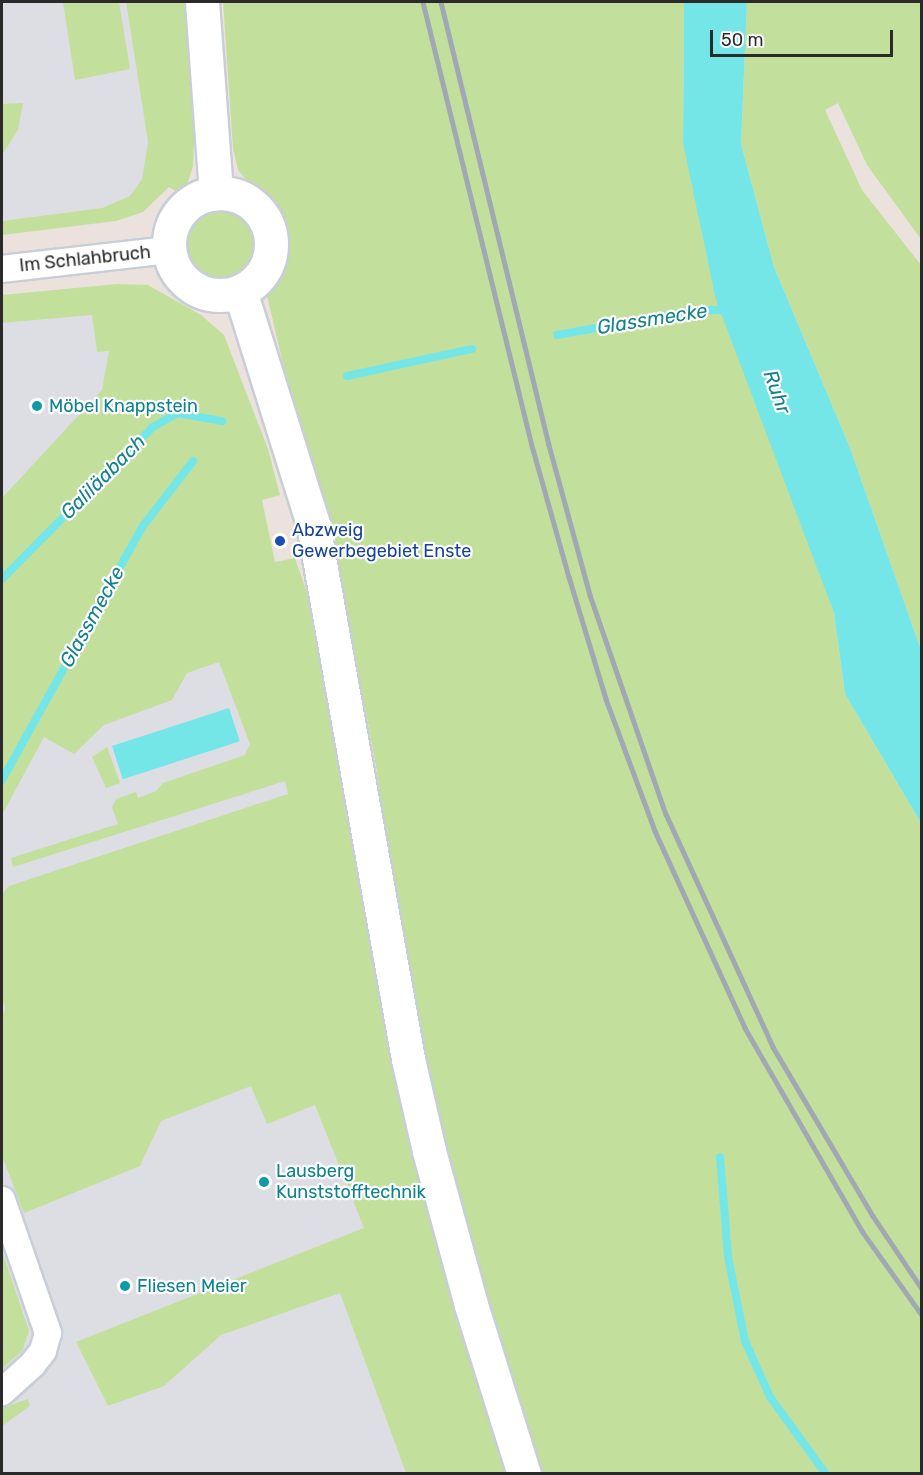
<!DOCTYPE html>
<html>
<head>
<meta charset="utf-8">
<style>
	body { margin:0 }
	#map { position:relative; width:923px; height:1475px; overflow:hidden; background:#ebe2dd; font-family:Rubik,sans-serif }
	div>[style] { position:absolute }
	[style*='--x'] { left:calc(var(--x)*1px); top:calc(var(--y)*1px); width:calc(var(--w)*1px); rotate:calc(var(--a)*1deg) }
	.industrial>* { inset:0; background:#dddde4 }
	.green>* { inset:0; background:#c3df9c }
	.round { border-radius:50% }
	.water>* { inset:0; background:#75e6e8; transform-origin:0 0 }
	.stream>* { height:8px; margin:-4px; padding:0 4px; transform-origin:4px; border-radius:4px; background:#75e6e8 }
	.roads { filter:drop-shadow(2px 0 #c8ced7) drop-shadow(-2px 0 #c8ced7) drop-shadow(0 2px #c8ced7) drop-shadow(0 -2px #c8ced7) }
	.street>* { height:26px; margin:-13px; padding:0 13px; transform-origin:13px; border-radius:13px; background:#fff }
	.secondary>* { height:33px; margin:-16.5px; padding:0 16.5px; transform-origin:16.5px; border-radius:16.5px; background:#fff }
	.secondary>.ring { margin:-16.5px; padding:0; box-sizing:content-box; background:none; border:33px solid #fff; border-radius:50% }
	.rail>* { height:4.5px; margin:-2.25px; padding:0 2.25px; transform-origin:2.25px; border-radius:2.25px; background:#a0a8b4 }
	.dots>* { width:16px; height:16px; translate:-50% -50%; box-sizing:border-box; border:3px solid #fff; border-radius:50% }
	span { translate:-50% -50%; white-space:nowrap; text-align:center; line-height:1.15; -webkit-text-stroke:4.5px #fff; paint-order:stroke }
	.street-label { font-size:18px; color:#2a2a2a }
	.culture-label { font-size:18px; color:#0d838f }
	.left { translate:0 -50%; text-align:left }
	.transit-label { font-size:18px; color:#164399 }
	.water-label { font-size:20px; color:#14818d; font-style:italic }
	.frame { position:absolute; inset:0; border:3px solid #2a2a2a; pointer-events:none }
	.scale { position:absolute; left:710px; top:30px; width:183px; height:27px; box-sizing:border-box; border:3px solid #2a2a2a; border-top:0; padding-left:8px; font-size:18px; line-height:21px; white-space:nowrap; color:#2a2a2a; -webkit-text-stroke:4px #fff; paint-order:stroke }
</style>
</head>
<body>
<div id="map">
	<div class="industrial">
		<i style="clip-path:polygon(2px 2px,126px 2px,148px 142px,142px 179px,130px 196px,102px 208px,2px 221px)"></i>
		<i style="clip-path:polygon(92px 315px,97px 352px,167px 343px,472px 1473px,2px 1474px,2px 323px)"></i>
	</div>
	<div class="green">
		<i style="clip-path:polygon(63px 2px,119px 2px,130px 69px,75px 80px)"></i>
		<i style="clip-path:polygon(126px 2px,191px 2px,195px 119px,193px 166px,187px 185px,180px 194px,169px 187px,143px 212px,116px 221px,2px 235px,2px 221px,102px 208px,130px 196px,142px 179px,148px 142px)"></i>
		<i style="clip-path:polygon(223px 2px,684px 2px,683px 143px,790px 489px,834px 613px,845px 694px,921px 823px,921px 1473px,540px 1473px,508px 1379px,452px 1174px,407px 964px,375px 760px,333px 540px,291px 398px,265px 287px,283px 253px,286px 235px,273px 211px,238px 170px,233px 148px)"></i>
		<i style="clip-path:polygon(747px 2px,921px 2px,921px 239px,867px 165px,838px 103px,825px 110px,862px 190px,921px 265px,921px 650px,850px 448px,774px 267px,741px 144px)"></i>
		<i style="clip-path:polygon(23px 103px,18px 130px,2px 155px,2px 104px)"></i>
		<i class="round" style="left:183px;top:207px;width:72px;height:72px"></i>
		<i style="clip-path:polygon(117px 284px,148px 285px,201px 315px,224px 335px,268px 449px,280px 495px,262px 500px,275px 562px,295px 558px,318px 625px,510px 1473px,406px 1473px,340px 1293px,221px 1335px,164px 1386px,108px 1406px,76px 1342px,364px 1228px,315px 1105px,267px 1124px,251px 1086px,161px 1121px,140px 1166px,24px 1213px,2px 1156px,2px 1018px,5px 1008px,2px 998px,2px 894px,9px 886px,288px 794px,285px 781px,13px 867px,11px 858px,118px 824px,112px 807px,116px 799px,136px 792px,138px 798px,156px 791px,163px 783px,245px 755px,250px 744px,219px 662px,187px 673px,172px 700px,104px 725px,74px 754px,44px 737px,2px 815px,2px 498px,102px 390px,109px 351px,97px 352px,92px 315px,2px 323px,2px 295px)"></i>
		<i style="clip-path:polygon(107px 747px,120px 783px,106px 788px,92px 757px)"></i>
		<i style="clip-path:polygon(2px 1251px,29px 1331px,23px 1350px,2px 1369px)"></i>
		<i style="clip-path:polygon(28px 1399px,30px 1406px,2px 1426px,2px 1408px)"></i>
	</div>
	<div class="water">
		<i style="clip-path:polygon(684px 2px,747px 2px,741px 144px,774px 267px,850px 448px,921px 650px,921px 823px,845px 694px,834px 613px,716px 300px,683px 143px)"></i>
		<i style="left:229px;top:708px;width:35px;height:123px;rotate:72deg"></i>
	</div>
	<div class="stream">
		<i style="--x:557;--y:335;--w:142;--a:-10.1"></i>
		<i style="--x:697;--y:310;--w:30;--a:0"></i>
		<i style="--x:347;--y:376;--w:128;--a:-12.2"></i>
		<i style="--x:2;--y:579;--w:214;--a:-45.2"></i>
		<i style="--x:153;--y:427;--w:28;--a:-30"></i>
		<i style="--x:177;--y:413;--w:46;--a:10.1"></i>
		<i style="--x:2;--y:780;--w:291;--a:-61"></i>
		<i style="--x:143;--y:526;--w:82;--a:-52.4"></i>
		<i style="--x:720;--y:1157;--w:100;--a:85.4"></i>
		<i style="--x:728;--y:1257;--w:86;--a:78.6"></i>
		<i style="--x:745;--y:1341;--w:61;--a:65.9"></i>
		<i style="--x:770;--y:1397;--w:95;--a:54"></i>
	</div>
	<div class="roads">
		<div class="street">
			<i style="--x:2;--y:269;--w:168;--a:-6.5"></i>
			<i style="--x:2;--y:1200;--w:141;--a:70.9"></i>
			<i style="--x:48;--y:1333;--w:19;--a:106"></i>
			<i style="--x:43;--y:1351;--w:16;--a:128"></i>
			<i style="--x:33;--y:1364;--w:42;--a:137.9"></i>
		</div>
		<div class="secondary">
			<i style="--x:202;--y:2;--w:192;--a:85.8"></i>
			<i class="ring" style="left:169px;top:193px;width:69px;height:69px"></i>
			<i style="--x:240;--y:291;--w:244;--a:72.6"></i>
			<i style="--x:313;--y:524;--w:543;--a:79.93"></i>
			<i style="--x:408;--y:1059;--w:94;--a:77.1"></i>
			<i style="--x:429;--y:1151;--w:160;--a:74.7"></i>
			<i style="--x:471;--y:1305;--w:177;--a:72.6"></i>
		</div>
	</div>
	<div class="rail">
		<i style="--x:423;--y:2;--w:460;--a:76.2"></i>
		<i style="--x:533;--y:449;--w:133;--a:74.3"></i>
		<i style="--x:569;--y:577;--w:127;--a:73.1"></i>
		<i style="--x:606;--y:699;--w:141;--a:69.6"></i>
		<i style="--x:655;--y:831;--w:217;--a:65.4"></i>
		<i style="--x:745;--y:1028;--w:234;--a:60"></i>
		<i style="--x:862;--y:1231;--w:103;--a:54.5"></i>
		<i style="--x:441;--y:2;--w:456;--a:76.3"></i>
		<i style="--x:549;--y:445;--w:156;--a:74.7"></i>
		<i style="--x:590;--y:595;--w:232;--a:70.9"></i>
		<i style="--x:666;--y:814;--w:256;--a:65.3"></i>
		<i style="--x:773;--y:1047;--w:196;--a:59.4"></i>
		<i style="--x:873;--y:1216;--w:88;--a:56.1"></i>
	</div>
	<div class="dots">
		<i style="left:37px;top:406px;background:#0f9aa8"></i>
		<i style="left:280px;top:541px;background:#1a4fb4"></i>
		<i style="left:264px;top:1182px;background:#0f9aa8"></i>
		<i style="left:125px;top:1286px;background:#0f9aa8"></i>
	</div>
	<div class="street-label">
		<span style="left:85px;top:259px;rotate:-6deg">Im Schlahbruch</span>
	</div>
	<div class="culture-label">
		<span class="left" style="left:49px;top:406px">Möbel Knappstein</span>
		<span class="left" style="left:276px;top:1182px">Lausberg<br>Kunststofftechnik</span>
		<span class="left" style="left:137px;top:1286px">Fliesen Meier</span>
	</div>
	<div class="transit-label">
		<span class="left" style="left:292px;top:541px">Abzweig<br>Gewerbegebiet Enste</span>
	</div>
	<div class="water-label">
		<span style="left:652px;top:319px;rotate:-9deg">Glassmecke</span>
		<span style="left:777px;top:392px;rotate:70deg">Ruhr</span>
		<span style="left:103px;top:477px;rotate:-45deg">Galiläabach</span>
		<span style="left:92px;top:617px;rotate:-61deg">Glassmecke</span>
	</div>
	<div class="frame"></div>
	<div class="scale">50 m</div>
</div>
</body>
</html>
